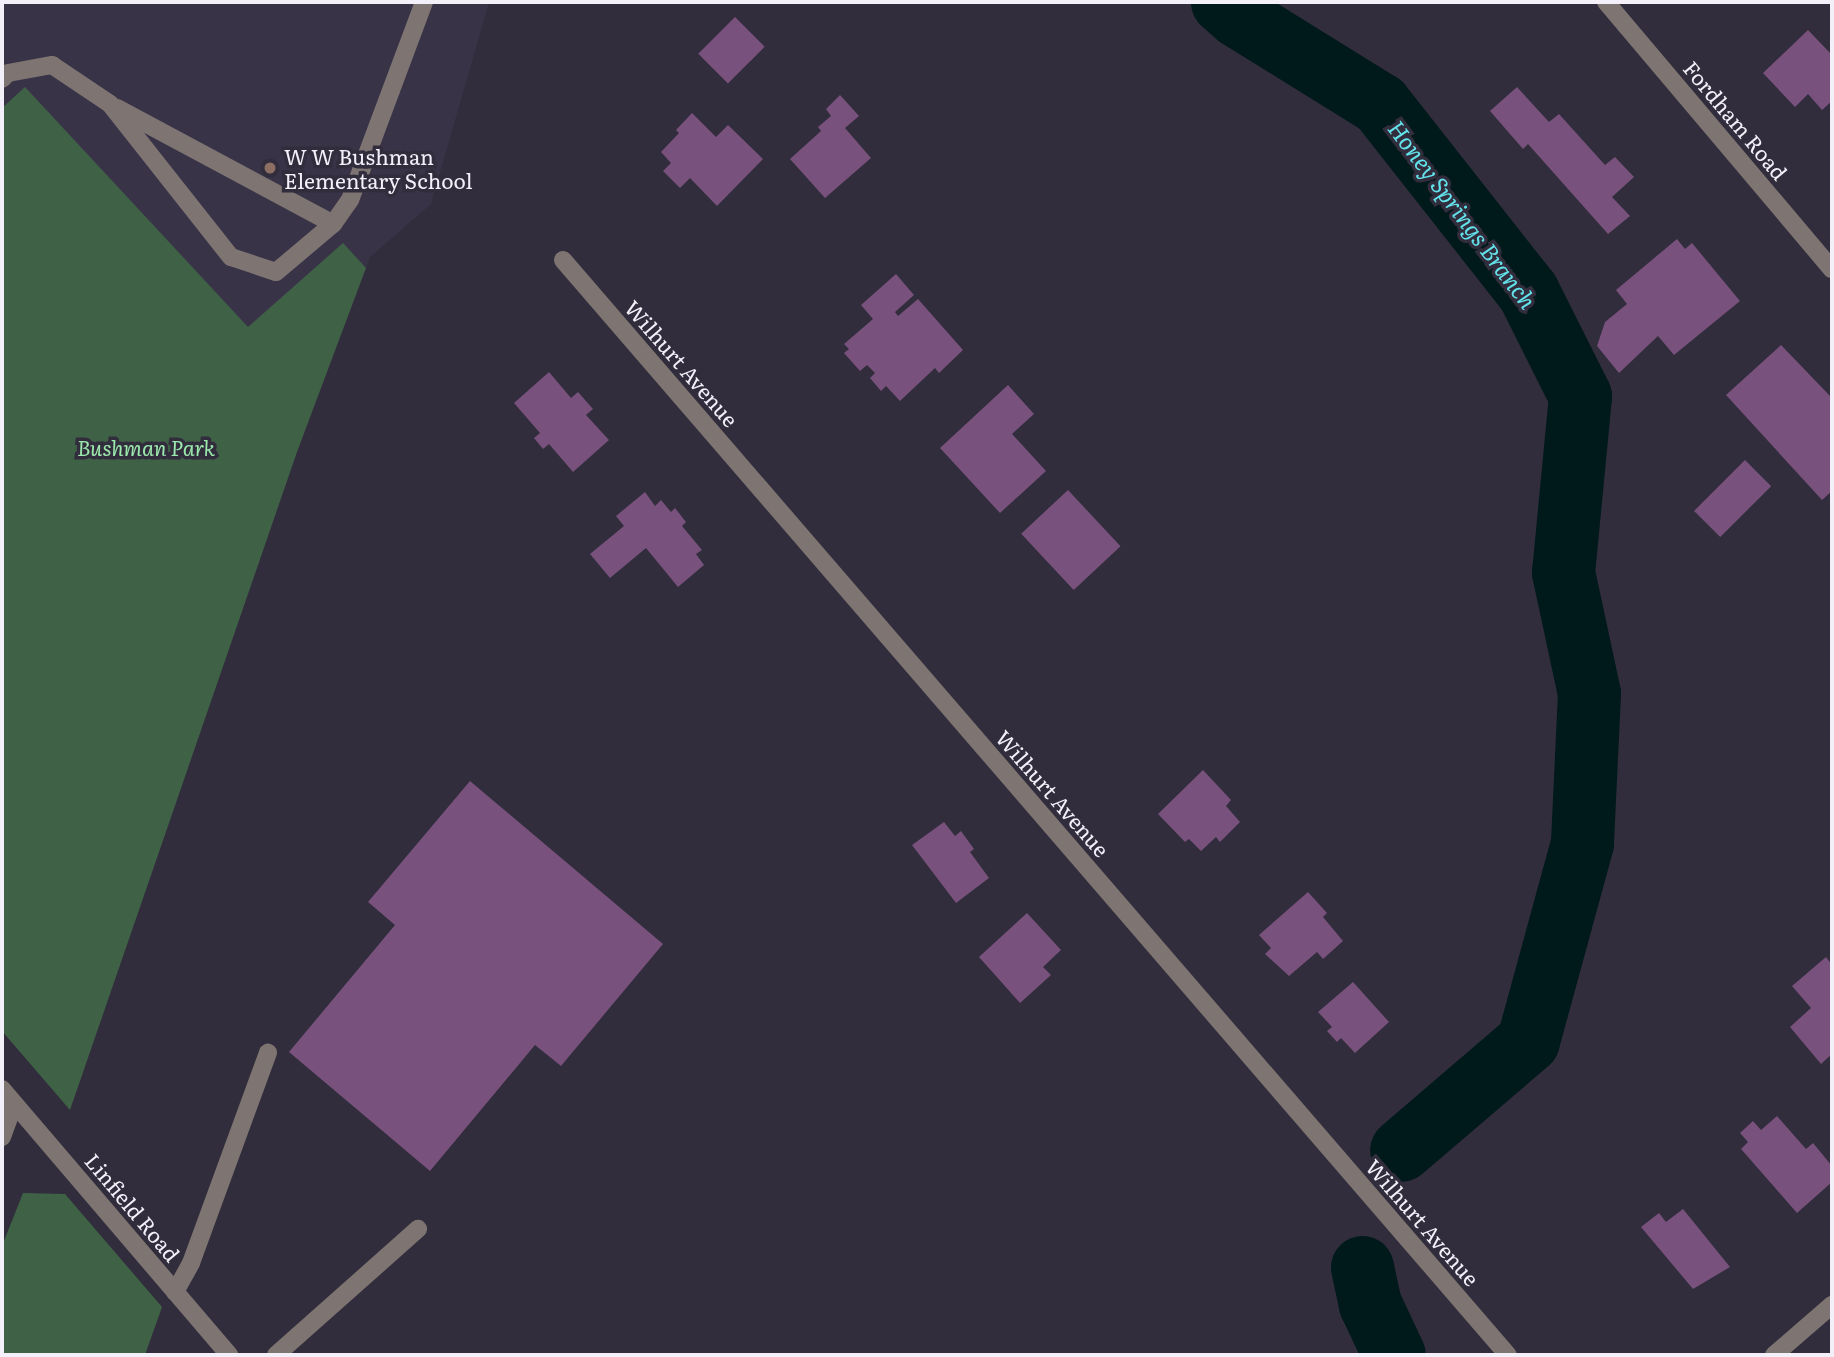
<!DOCTYPE html>
<html>
<head>
<meta charset="utf-8">
<style>
	body { margin:0 }
	#map { position:relative; width:1834px; height:1357px; overflow:hidden; background:#312d3c; font-family:Literata,serif }
	div>[style] { position:absolute }
	[style*='--x'] { left:calc(var(--x)*1px); top:calc(var(--y)*1px); width:calc(var(--w)*1px); rotate:calc(var(--a)*1deg) }
	.built>* { inset:0; background:#393348 }
	.green>* { inset:0; background:#3f6247 }
	.river>* { height:63px; margin:-31.5px; padding:0 31.5px; transform-origin:31.5px; border-radius:31.5px; background:#00191b }
	.building>* { inset:0; background:#78517c; transform-origin:0 0 }
	.minor>* { height:18px; margin:-9px; padding:0 9px; transform-origin:9px; border-radius:9px; background:#7e7572 }
	.dots>* { width:19px; height:19px; translate:-50% -50%; box-sizing:border-box; border:4px solid #312d3c; border-radius:50% }
	span { translate:-50% -50%; white-space:nowrap; text-align:center; line-height:1.15; -webkit-text-stroke:7px #312d3c; paint-order:stroke }
	.street-label { font-size:21px; color:#f3f0fa }
	.poi-label { font-size:21px; color:#f3f0fa }
	.left { translate:0 -50%; text-align:left }
	.park-label { font-size:21px; color:#9be8ad; font-style:italic }
	.water-label { font-size:23px; color:#63e3eb; font-style:italic }
	.frame { position:absolute; inset:0; border:4px solid #f3f0fa; pointer-events:none }
</style>
</head>
<body>
<div id="map">
	<div class="built">
		<i style="clip-path:polygon(2px 2px,489px 2px,431px 204px,370px 257px,366px 268px,362px 264px,257px 354px,2px 132px)"></i>
	</div>
	<div class="green">
		<i style="clip-path:polygon(25px 87px,248px 327px,343px 243px,366px 268px,297px 452px,70px 1110px,2px 1031px,2px 108px)"></i>
		<i style="clip-path:polygon(23px 1193px,65px 1194px,162px 1307px,145px 1355px,2px 1355px,2px 1246px)"></i>
	</div>
	<div class="river">
		<i style="--x:1222;--y:2;--w:21;--a:41"></i>
		<i style="--x:1238;--y:16;--w:167;--a:31.8"></i>
		<i style="--x:1380;--y:104;--w:239;--a:51.8"></i>
		<i style="--x:1528;--y:292;--w:116;--a:63.4"></i>
		<i style="--x:1580;--y:396;--w:177;--a:95.5"></i>
		<i style="--x:1563;--y:572;--w:124;--a:77.9"></i>
		<i style="--x:1589;--y:693;--w:150;--a:92.7"></i>
		<i style="--x:1582;--y:843;--w:205;--a:105.3"></i>
		<i style="--x:1528;--y:1041;--w:167;--a:139.4"></i>
		<i style="--x:1362;--y:1267;--w:38;--a:78"></i>
		<i style="--x:1370;--y:1304;--w:56;--a:64.8"></i>
	</div>
	<div class="building">
		<i style="left:735px;top:17px;width:42px;height:52px;rotate:45deg"></i>
		<i style="clip-path:polygon(1808px 30px,1832px 55px,1830px 77px,1832px 101px,1822px 110px,1808px 94px,1795px 107px,1763px 73px)"></i>
		<i style="clip-path:polygon(1517px 87px,1549px 122px,1559px 114px,1605px 165px,1615px 157px,1634px 177px,1612px 197px,1630px 216px,1608px 234px,1528px 144px,1523px 149px,1490px 111px)"></i>
		<i style="clip-path:polygon(840px 95px,859px 116px,845px 128px,871px 158px,825px 198px,790px 159px,821px 131px,818px 127px,831px 116px,826px 109px)"></i>
		<i style="clip-path:polygon(692px 113px,716px 137px,728px 125px,763px 159px,717px 206px,690px 178px,680px 188px,663px 171px,671px 163px,661px 152px,679px 133px,676px 130px)"></i>
		<i style="clip-path:polygon(1677px 239px,1685px 249px,1692px 243px,1740px 301px,1674px 355px,1658px 336px,1619px 373px,1597px 346px,1605px 322px,1627px 304px,1616px 290px)"></i>
		<i style="clip-path:polygon(896px 274px,914px 295px,895px 312px,898px 316px,918px 299px,963px 350px,939px 373px,935px 368px,900px 401px,886px 386px,881px 391px,870px 378px,875px 373px,867px 365px,860px 371px,844px 353px,849px 349px,844px 344px,873px 319px,861px 305px)"></i>
		<i style="clip-path:polygon(1781px 345px,1832px 398px,1832px 491px,1822px 500px,1726px 395px)"></i>
		<i style="clip-path:polygon(549px 372px,571px 398px,578px 392px,593px 409px,586px 415px,609px 440px,573px 472px,549px 444px,543px 449px,534px 438px,540px 433px,514px 403px)"></i>
		<i style="clip-path:polygon(1008px 385px,1034px 414px,1012px 434px,1046px 471px,1000px 513px,940px 448px)"></i>
		<i style="left:1745px;top:460px;width:37px;height:72px;rotate:45deg"></i>
		<i style="left:1068px;top:490px;width:77px;height:64px;rotate:47deg"></i>
		<i style="clip-path:polygon(645px 492px,655px 506px,661px 500px,671px 512px,675px 508px,686px 522px,682px 526px,702px 550px,696px 554px,704px 565px,678px 587px,646px 548px,610px 578px,590px 554px,624px 526px,616px 516px)"></i>
		<i style="clip-path:polygon(1203px 770px,1231px 800px,1226px 806px,1240px 822px,1220px 842px,1216px 837px,1201px 851px,1189px 839px,1185px 842px,1158px 814px)"></i>
		<i style="clip-path:polygon(470px 781px,663px 944px,561px 1066px,535px 1045px,430px 1171px,289px 1052px,395px 925px,368px 902px)"></i>
		<i style="clip-path:polygon(944px 822px,955px 836px,961px 831px,974px 849px,970px 852px,989px 878px,956px 903px,912px 845px)"></i>
		<i style="clip-path:polygon(1308px 892px,1327px 913px,1323px 917px,1343px 941px,1323px 959px,1317px 952px,1289px 976px,1265px 954px,1271px 948px,1259px 935px)"></i>
		<i style="clip-path:polygon(1027px 913px,1061px 950px,1043px 967px,1051px 975px,1020px 1003px,979px 957px)"></i>
		<i style="clip-path:polygon(1826px 957px,1832px 965px,1832px 1054px,1821px 1064px,1790px 1027px,1811px 1008px,1792px 986px)"></i>
		<i style="clip-path:polygon(1353px 982px,1389px 1022px,1355px 1053px,1341px 1038px,1337px 1042px,1327px 1031px,1332px 1027px,1318px 1012px)"></i>
		<i style="clip-path:polygon(1777px 1116px,1806px 1149px,1813px 1143px,1832px 1166px,1832px 1182px,1797px 1213px,1741px 1149px,1748px 1142px,1740px 1133px,1753px 1121px,1761px 1130px)"></i>
		<i style="clip-path:polygon(1683px 1209px,1730px 1267px,1693px 1289px,1641px 1227px,1659px 1213px,1666px 1222px)"></i>
	</div>
	<div class="minor">
		<i style="--x:1606;--y:2;--w:350;--a:49.8"></i>
		<i style="--x:2;--y:79;--w:8;--a:-45"></i>
		<i style="--x:8;--y:73;--w:45;--a:-10.3"></i>
		<i style="--x:52;--y:65;--w:70;--a:33.9"></i>
		<i style="--x:110;--y:104;--w:195;--a:51.7"></i>
		<i style="--x:231;--y:257;--w:47;--a:18.4"></i>
		<i style="--x:276;--y:272;--w:75;--a:-40.1"></i>
		<i style="--x:333;--y:224;--w:29;--a:-55"></i>
		<i style="--x:350;--y:200;--w:211;--a:-69.5"></i>
		<i style="--x:117;--y:108;--w:245;--a:28.2"></i>
		<i style="--x:563;--y:260;--w:1446;--a:49.21"></i>
		<i style="--x:2;--y:1089;--w:350;--a:49.5"></i>
		<i style="--x:2;--y:1137;--w:35;--a:-70"></i>
		<i style="--x:175;--y:1292;--w:33;--a:-61"></i>
		<i style="--x:191;--y:1263;--w:224;--a:-69.9"></i>
		<i style="--x:276;--y:1355;--w:190;--a:-41.6"></i>
		<i style="--x:1774;--y:1355;--w:77;--a:-40.8"></i>
	</div>
	<div class="dots">
		<i style="left:270px;top:168px;background:#8d6e63"></i>
	</div>
	<div class="street-label">
		<span style="left:1736px;top:120px;rotate:50deg">Fordham Road</span>
		<span style="left:682px;top:363px;rotate:49deg">Wilhurt Avenue</span>
		<span style="left:1053px;top:793px;rotate:49deg">Wilhurt Avenue</span>
		<span style="left:133px;top:1207px;rotate:50deg">Linfield Road</span>
		<span style="left:1423px;top:1222px;rotate:49deg">Wilhurt Avenue</span>
	</div>
	<div class="poi-label">
		<span class="left" style="left:284px;top:168px">W W Bushman<br>Elementary School</span>
	</div>
	<div class="park-label">
		<span style="left:146px;top:447px">Bushman Park</span>
	</div>
	<div class="water-label">
		<span style="left:1463px;top:214px;rotate:53deg">Honey Springs Branch</span>
	</div>
	<div class="frame"></div>
</div>
</body>
</html>
